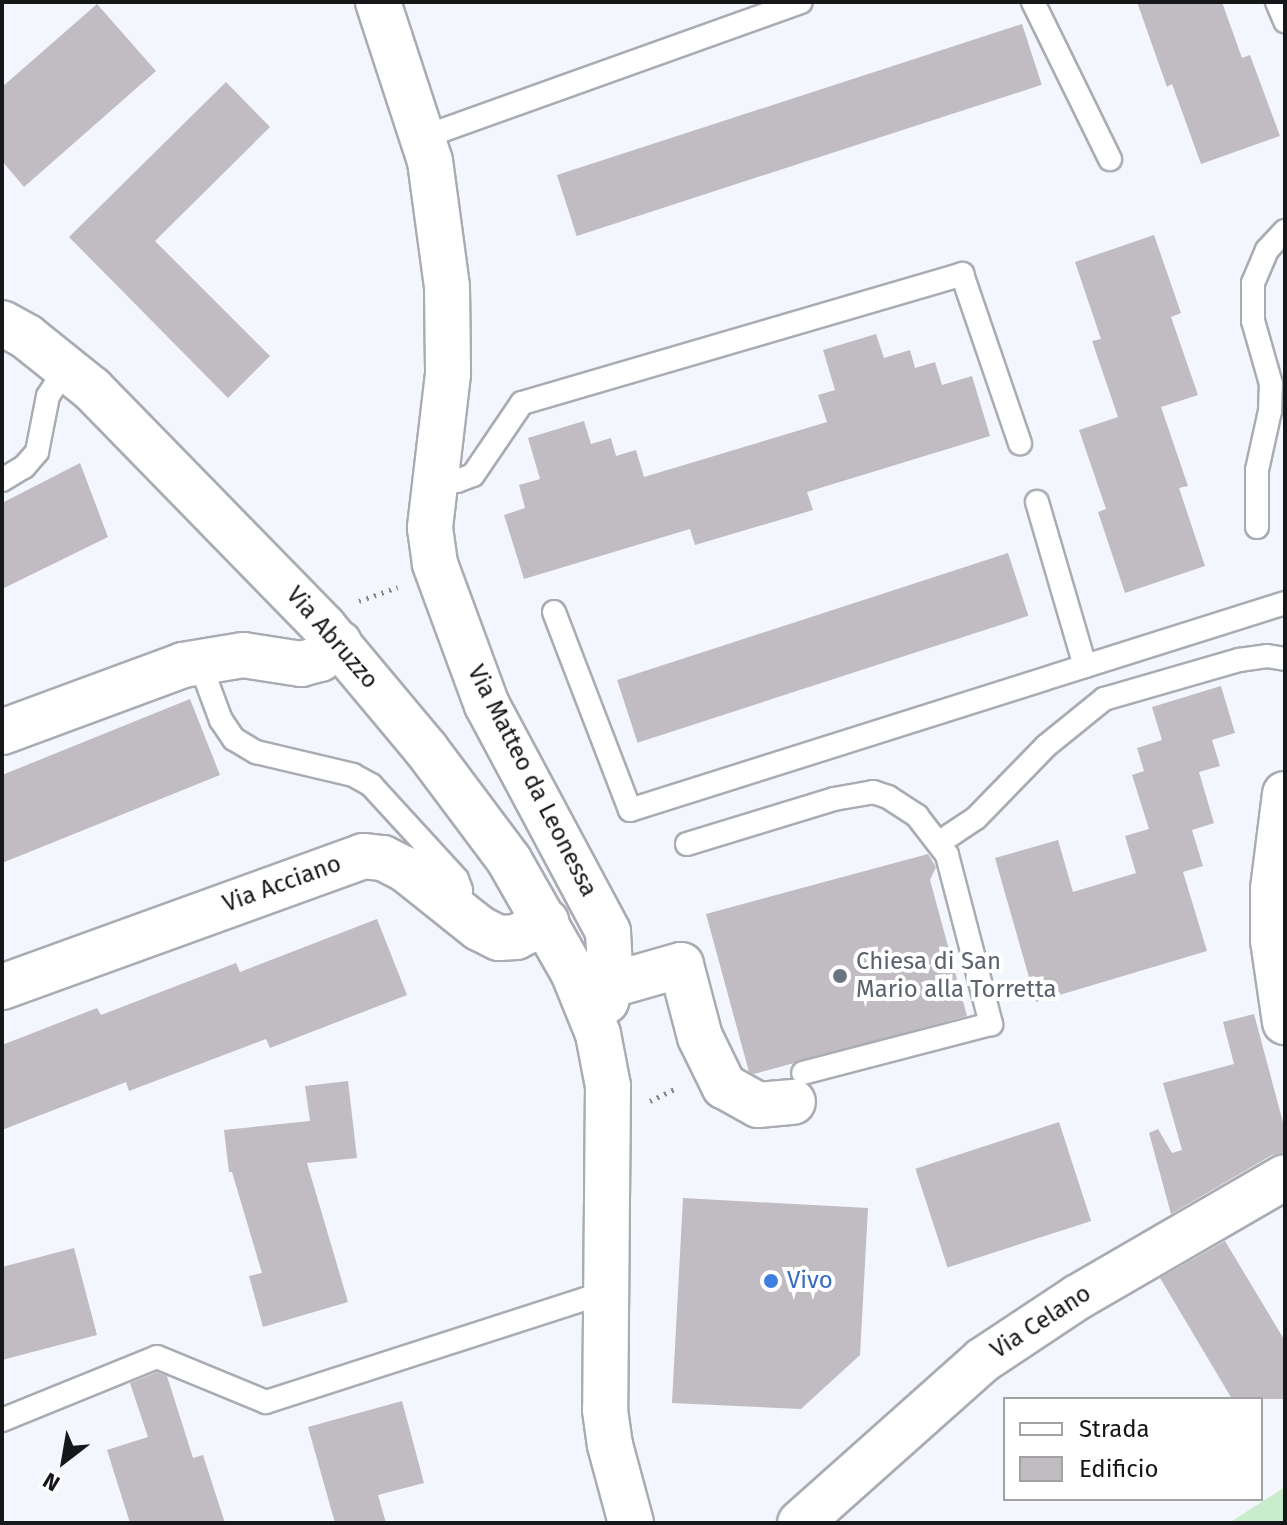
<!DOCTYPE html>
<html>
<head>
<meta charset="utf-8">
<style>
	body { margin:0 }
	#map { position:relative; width:1287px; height:1525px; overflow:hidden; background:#f3f6fc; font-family:"Fira Sans",sans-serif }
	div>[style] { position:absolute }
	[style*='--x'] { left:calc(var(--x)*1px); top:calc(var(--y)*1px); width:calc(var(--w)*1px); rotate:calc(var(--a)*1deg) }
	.green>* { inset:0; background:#c9edcc }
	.building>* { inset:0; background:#c1bcc1; transform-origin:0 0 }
	.path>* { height:5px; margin-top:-2.5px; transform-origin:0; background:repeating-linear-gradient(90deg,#86888c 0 2px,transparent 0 8px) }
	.roads { filter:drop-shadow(2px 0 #aaacb3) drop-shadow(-2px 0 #aaacb3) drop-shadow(0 2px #aaacb3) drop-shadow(0 -2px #aaacb3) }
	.lane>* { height:22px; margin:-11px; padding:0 11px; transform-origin:11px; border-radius:11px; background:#fff }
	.street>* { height:44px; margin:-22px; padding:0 22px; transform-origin:22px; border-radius:22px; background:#fff }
	.dots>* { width:22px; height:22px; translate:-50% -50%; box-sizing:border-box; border:4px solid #fff; border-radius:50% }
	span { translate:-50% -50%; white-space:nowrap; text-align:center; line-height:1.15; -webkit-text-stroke:8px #fff; paint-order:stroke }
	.street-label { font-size:24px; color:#161719 }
	.worship-label { font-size:24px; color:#5b616d }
	.left { translate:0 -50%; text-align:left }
	.shop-label { font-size:24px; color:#366cbe }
	.frame { position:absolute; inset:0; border:4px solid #161719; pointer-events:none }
	.legend { position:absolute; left:1003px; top:1397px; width:260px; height:104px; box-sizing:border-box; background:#fff; border:2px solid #a2a2a3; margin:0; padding:10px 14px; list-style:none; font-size:24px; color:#161719 }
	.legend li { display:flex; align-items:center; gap:16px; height:40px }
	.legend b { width:40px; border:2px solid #a2a2a3 }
	.north { position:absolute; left:24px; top:1421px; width:80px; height:80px; -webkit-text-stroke:6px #fff; paint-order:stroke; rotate:211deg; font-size:22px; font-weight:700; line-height:32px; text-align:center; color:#161719 }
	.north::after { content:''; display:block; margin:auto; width:28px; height:36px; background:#161719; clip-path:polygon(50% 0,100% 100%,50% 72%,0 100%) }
</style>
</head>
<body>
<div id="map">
	<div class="green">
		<i style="clip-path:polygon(1285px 1487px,1285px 1523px,1229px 1523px)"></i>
	</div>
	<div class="building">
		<i style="clip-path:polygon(1137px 2px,1222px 2px,1242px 58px,1250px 55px,1280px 136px,1201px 164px,1172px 84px,1167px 87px)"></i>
		<i style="clip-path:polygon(97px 4px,156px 71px,24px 187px,2px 161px,2px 87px)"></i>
		<i style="left:1022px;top:24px;width:64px;height:489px;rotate:72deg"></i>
		<i style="clip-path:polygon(226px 82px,270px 127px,155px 241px,270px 356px,228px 398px,69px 237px)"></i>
		<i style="clip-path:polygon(1154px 235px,1181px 313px,1171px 317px,1198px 395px,1161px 407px,1188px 486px,1179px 488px,1205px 566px,1125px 593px,1098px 512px,1106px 509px,1079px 430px,1118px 417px,1092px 341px,1101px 339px,1075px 262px)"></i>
		<i style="clip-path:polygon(876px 334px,884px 358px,910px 350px,915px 368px,935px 362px,942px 385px,972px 376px,990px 436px,807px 492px,813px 510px,695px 545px,690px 529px,524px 579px,504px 515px,525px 508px,519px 485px,540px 479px,528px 438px,584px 421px,591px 444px,611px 438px,616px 456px,636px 450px,644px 477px,827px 422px,818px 395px,835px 390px,823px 350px)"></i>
		<i style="clip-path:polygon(80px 463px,108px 537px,2px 589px,2px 503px)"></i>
		<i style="left:1008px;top:553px;width:66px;height:411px;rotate:72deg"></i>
		<i style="clip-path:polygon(1221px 686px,1235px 733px,1212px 740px,1220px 766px,1199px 772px,1214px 823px,1192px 830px,1203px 866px,1183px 872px,1207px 951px,1036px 1002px,995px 858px,1058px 840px,1073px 892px,1136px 873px,1125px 836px,1149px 829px,1132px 775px,1144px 771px,1137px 748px,1162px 740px,1152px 707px)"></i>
		<i style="clip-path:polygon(190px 699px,220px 775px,2px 863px,2px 775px)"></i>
		<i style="clip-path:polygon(928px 854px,936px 867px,930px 880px,967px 1016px,754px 1074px,749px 1072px,706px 914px)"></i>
		<i style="clip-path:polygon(377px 919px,407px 995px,270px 1048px,266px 1039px,129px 1091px,126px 1082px,2px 1130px,2px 1045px,97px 1008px,101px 1015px,236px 963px,240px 972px)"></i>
		<i style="clip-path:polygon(1254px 1014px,1285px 1130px,1285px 1152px,1272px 1155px,1171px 1214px,1149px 1133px,1158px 1129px,1172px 1153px,1182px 1150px,1163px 1083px,1234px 1064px,1223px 1022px)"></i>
		<i style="clip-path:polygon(348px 1081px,357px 1158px,307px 1163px,348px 1302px,263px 1327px,249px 1276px,262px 1273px,232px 1172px,229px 1172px,224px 1130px,310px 1121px,305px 1086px)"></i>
		<i style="left:1059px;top:1122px;width:104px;height:151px;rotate:72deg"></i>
		<i style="clip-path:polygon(683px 1198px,868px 1208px,860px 1355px,801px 1409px,672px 1403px)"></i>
		<i style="clip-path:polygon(1225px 1241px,1285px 1341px,1285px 1399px,1232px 1399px,1160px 1278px)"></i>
		<i style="clip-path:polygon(74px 1248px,97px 1335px,2px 1360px,2px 1267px)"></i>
		<i style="clip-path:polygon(157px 1372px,167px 1376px,193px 1458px,203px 1455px,225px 1523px,130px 1523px,107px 1450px,148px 1437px,130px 1383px)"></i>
		<i style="clip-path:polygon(402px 1401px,424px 1483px,378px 1495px,386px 1523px,335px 1523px,308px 1427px)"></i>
	</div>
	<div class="path">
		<i style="--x:359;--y:601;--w:41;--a:-19.7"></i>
		<i style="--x:650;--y:1101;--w:30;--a:-26"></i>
	</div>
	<div class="roads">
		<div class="lane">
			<i style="--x:1033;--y:2;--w:175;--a:63.9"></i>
			<i style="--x:1277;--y:2;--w:21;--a:67"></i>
			<i style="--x:424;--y:137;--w:400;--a:-19.7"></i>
			<i style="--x:433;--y:479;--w:24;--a:5"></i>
			<i style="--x:457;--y:481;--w:17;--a:-21"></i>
			<i style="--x:473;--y:475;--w:87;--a:-55.8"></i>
			<i style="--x:522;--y:403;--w:459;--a:-16.3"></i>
			<i style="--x:962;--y:274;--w:179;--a:71.1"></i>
			<i style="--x:2;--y:480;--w:26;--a:-31"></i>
			<i style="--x:24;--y:467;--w:20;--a:-49"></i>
			<i style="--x:37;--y:452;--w:57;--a:-78.9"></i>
			<i style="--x:48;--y:396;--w:35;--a:-57"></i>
			<i style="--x:1037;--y:502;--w:171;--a:73.7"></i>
			<i style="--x:1257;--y:527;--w:57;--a:-90"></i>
			<i style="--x:1257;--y:470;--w:60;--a:-77.6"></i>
			<i style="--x:1270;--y:411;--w:27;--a:-88"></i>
			<i style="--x:1271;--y:384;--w:66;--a:-105.9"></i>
			<i style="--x:1253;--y:321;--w:38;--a:-90"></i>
			<i style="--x:1253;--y:283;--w:36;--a:-67"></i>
			<i style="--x:1267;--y:250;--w:26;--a:-47"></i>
			<i style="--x:554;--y:612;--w:212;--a:69"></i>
			<i style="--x:630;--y:810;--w:687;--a:-17.54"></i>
			<i style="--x:199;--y:661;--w:63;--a:69.6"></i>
			<i style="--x:221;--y:720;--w:23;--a:56"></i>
			<i style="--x:234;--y:739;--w:26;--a:31"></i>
			<i style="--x:256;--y:752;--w:100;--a:13.3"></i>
			<i style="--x:353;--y:775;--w:21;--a:29"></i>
			<i style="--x:371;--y:785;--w:127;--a:47.5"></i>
			<i style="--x:457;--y:879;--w:12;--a:70"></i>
			<i style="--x:461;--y:890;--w:17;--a:121"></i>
			<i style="--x:940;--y:842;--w:43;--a:-33.7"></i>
			<i style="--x:976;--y:818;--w:100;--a:-45.8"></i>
			<i style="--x:1046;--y:746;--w:75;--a:-39"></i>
			<i style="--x:1104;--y:699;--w:141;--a:-16.1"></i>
			<i style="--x:1239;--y:660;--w:28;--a:-8"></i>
			<i style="--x:1267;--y:656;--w:18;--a:9"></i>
			<i style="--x:687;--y:844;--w:154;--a:-17"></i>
			<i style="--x:834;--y:799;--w:40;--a:-10"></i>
			<i style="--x:873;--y:792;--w:16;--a:18"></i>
			<i style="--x:888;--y:797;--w:35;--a:33"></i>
			<i style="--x:917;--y:816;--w:49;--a:52.4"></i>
			<i style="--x:947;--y:855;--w:175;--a:75.4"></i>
			<i style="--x:991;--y:1024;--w:194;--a:165.4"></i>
			<i style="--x:2;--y:1420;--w:167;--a:-22.1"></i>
			<i style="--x:157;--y:1357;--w:118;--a:22.4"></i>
			<i style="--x:266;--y:1402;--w:357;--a:-17.9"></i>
		</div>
		<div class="street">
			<i style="--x:378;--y:2;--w:167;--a:71.9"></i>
			<i style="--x:430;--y:161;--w:127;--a:82.3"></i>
			<i style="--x:447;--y:287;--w:87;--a:89.3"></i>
			<i style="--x:448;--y:374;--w:155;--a:96.7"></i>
			<i style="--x:430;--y:528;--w:36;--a:82"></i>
			<i style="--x:435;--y:564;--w:150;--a:69.8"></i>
			<i style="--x:487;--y:705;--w:257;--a:61.9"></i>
			<i style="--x:608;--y:932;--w:53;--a:86.8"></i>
			<i style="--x:611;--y:985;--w:17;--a:107"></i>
			<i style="--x:606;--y:1001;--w:20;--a:143"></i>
			<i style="--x:2;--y:323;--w:29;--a:29"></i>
			<i style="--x:27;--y:337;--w:83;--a:38.7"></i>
			<i style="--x:92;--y:389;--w:332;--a:45.7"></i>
			<i style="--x:324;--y:627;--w:159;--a:50.1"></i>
			<i style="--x:426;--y:749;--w:139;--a:53.2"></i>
			<i style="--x:509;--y:860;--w:129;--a:60.3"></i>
			<i style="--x:573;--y:972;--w:67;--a:68"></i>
			<i style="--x:598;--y:1034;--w:53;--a:79.1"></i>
			<i style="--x:608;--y:1086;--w:324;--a:90.5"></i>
			<i style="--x:605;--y:1410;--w:35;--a:82"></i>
			<i style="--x:610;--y:1445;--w:81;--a:74.9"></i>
			<i style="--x:2;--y:732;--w:193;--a:-20.3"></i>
			<i style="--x:183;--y:665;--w:61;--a:-9.5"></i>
			<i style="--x:243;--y:655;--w:59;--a:8.8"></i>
			<i style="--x:301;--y:664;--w:20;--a:-15"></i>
			<i style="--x:320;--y:659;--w:25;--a:-40"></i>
			<i style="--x:1285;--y:794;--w:96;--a:97.2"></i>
			<i style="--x:1273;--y:889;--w:51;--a:90"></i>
			<i style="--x:1273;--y:940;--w:83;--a:81.7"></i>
			<i style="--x:611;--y:985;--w:73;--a:-15.9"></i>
			<i style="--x:681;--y:965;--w:74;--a:75.2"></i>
			<i style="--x:700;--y:1037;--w:55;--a:63.9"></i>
			<i style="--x:724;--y:1086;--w:39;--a:29"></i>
			<i style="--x:758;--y:1105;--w:35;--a:-5"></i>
			<i style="--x:2;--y:987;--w:384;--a:-19.9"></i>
			<i style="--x:363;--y:856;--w:20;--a:6"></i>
			<i style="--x:383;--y:858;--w:25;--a:27"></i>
			<i style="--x:405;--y:869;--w:95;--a:38.6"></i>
			<i style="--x:479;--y:928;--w:22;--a:27"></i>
			<i style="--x:499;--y:938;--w:17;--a:-3"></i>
			<i style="--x:516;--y:937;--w:34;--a:-27"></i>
			<i style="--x:800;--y:1523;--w:245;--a:-41.7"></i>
			<i style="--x:983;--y:1360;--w:114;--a:-33.6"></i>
			<i style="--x:1078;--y:1297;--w:239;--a:-30.1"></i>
		</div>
	</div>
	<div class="dots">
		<i style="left:840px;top:976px;background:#6b7280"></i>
		<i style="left:771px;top:1281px;background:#3f7fe0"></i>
	</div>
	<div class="street-label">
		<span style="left:332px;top:638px;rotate:49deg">Via Abruzzo</span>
		<span style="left:532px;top:781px;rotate:63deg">Via Matteo da Leonessa</span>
		<span style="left:282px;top:884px;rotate:-20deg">Via Acciano</span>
		<span style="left:1041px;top:1322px;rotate:-33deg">Via Celano</span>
	</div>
	<div class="worship-label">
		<span class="left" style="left:856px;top:976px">Chiesa di San<br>Mario alla Torretta</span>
	</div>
	<div class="shop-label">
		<span class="left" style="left:787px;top:1281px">Vivo</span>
	</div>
	<div class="frame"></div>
	<ul class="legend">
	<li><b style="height:10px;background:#fff"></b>Strada</li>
	<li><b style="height:22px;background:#c1bcc1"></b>Edificio</li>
	</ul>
	<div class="north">N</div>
</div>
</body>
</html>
